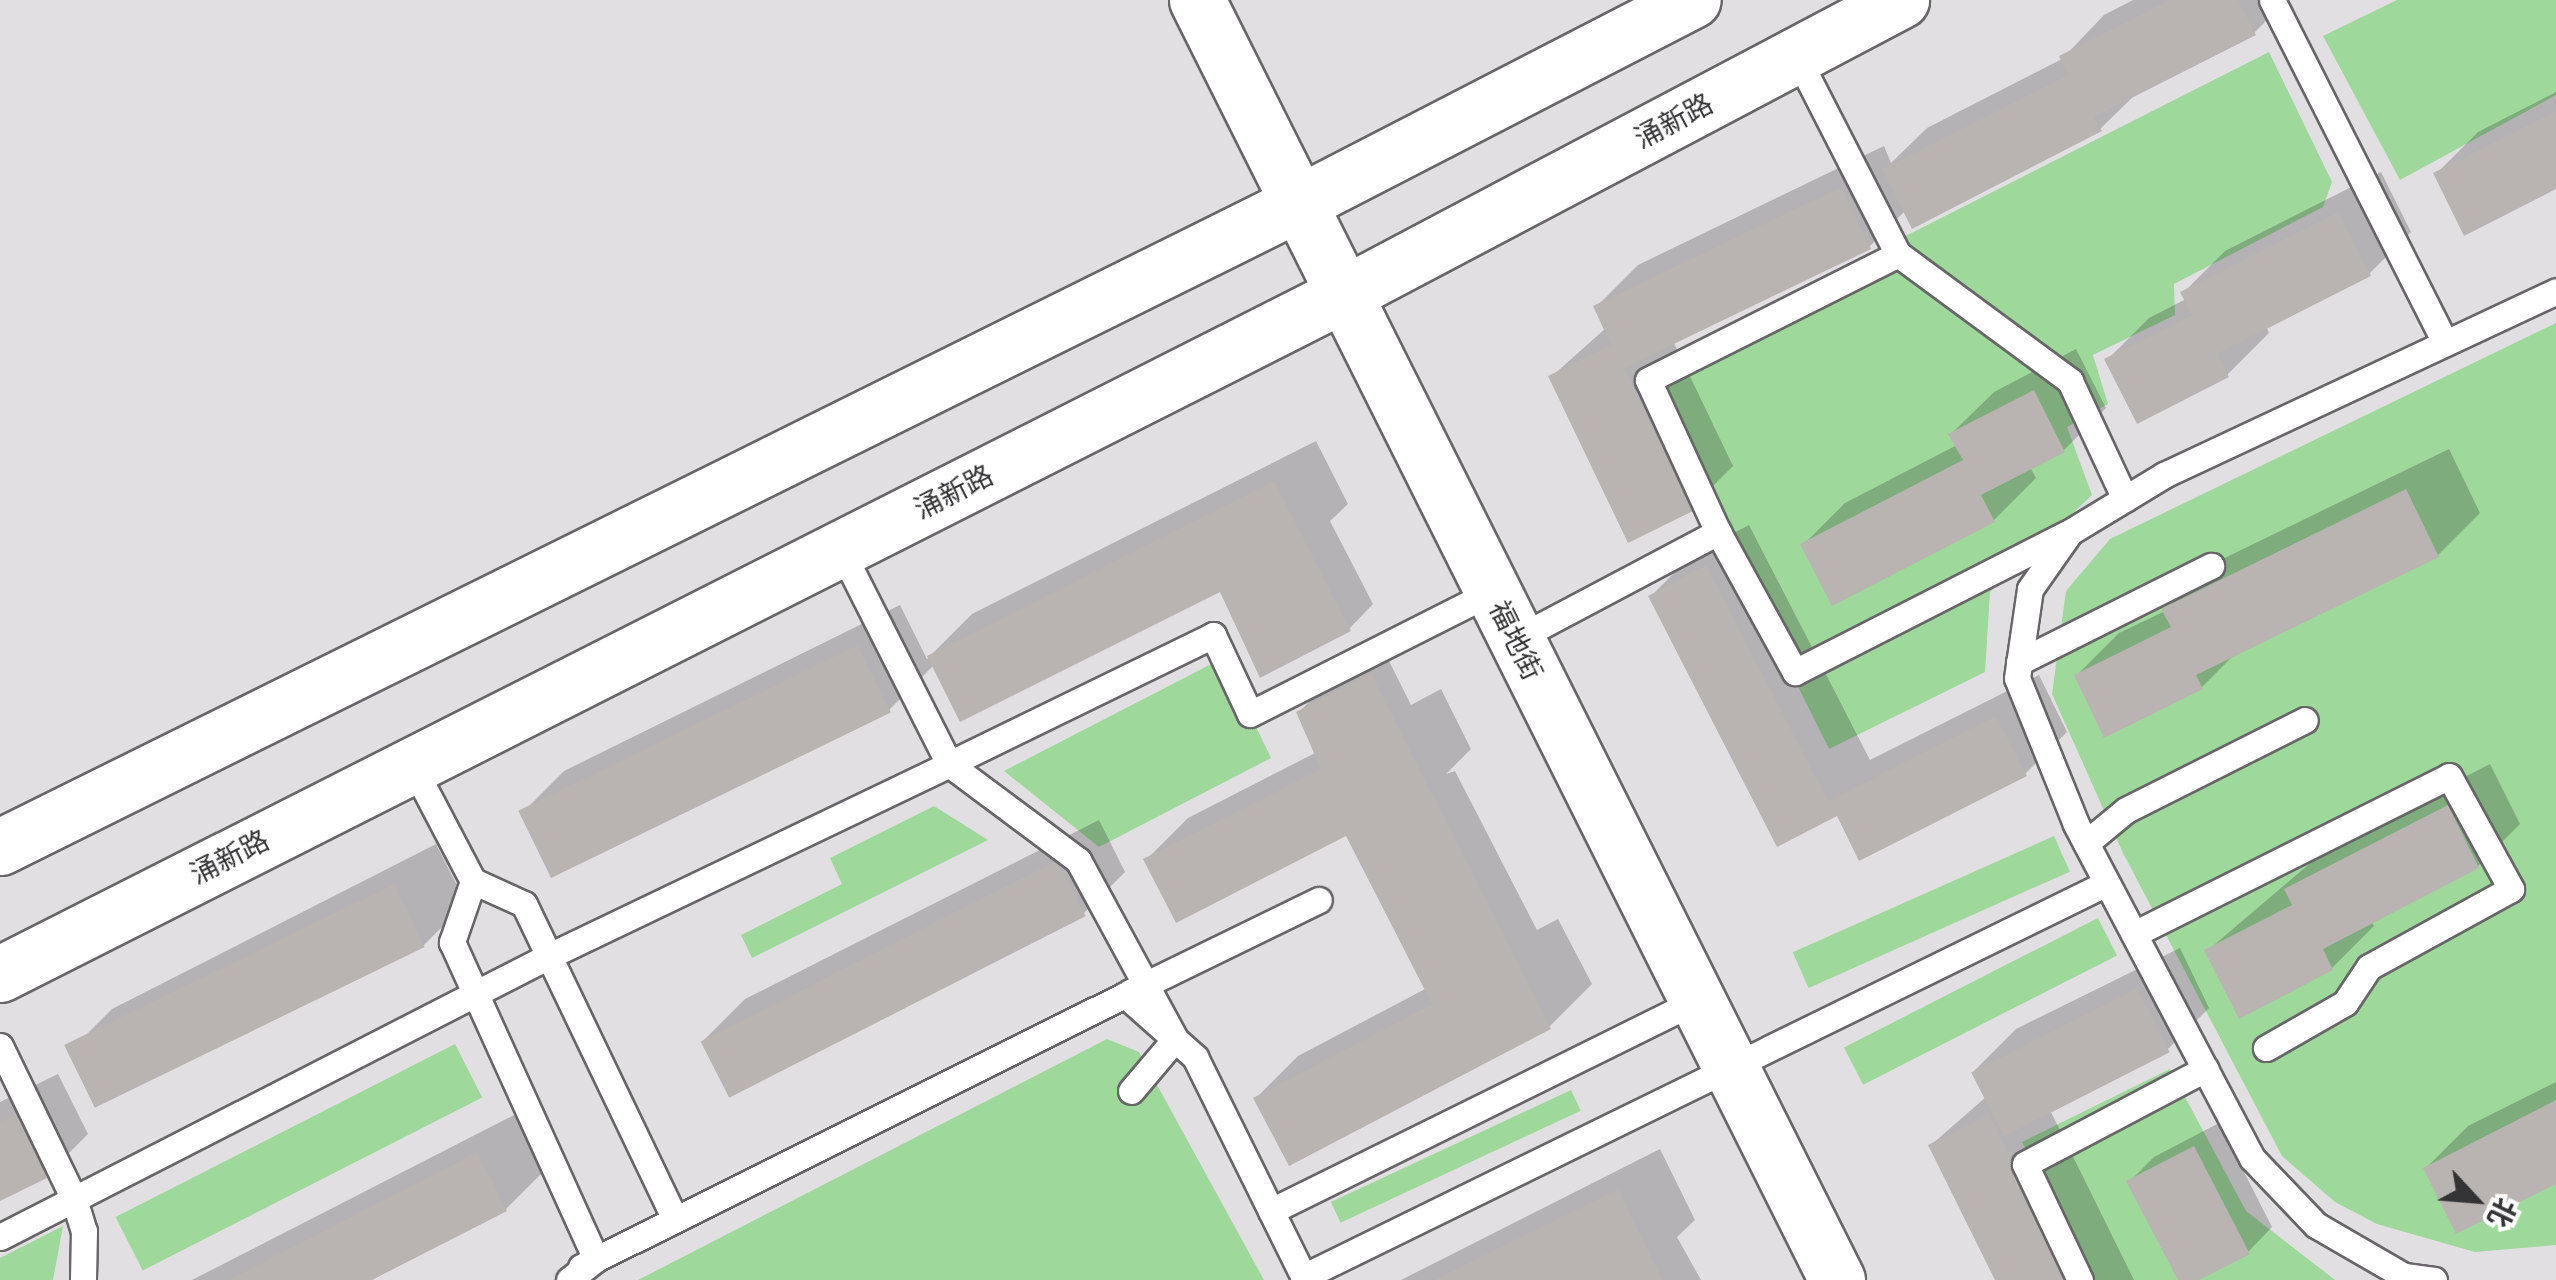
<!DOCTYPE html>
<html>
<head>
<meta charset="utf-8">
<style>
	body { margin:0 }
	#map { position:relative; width:2556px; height:1280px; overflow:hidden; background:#e2dfe3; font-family:"Noto Sans","Noto Sans SC",sans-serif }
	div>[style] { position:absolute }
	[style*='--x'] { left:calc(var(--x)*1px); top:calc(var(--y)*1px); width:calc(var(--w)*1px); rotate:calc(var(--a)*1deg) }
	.green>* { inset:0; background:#9ed89b; transform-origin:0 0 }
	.shadow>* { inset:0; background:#0003 }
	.building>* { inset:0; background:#b9b3b1; transform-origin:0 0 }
	.roads { filter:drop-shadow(2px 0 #686569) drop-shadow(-2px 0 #686569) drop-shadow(0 2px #686569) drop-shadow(0 -2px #686569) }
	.service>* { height:25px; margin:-12.5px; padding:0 12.5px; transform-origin:12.5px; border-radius:12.5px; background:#fff }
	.tertiary>* { height:55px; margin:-27.5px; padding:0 27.5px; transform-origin:27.5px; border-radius:27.5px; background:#fff }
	span { translate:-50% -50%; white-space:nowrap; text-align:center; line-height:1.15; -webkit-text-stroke:10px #fff; paint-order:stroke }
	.street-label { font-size:28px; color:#343335 }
	.north { position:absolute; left:2426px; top:1150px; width:100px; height:100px; -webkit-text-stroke:8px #fff; paint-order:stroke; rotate:116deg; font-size:28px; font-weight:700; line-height:40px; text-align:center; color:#343335 }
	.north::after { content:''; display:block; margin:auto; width:35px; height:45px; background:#343335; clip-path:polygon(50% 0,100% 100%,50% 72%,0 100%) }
</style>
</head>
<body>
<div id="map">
	<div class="green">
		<i style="clip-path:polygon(2397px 0,2556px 0,2556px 95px,2400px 180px,2323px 36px)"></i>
		<i style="clip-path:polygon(2269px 52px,2332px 182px,2323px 207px,2174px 284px,2175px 315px,2093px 355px,2108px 404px,2067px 427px,2092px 495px,1990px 592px,1985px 672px,1829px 749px,1641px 370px)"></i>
		<i style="clip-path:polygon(2556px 323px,2556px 1245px,2475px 1252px,2377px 1224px,2335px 1202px,2282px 1156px,2123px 853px,2052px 694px,2066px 591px,2110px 539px)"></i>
		<i style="clip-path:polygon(1223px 658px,1271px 758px,1099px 847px,1004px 771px)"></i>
		<i style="clip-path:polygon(934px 806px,988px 840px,752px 958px,741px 935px,842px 884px,830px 858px)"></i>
		<i style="left:2054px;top:836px;width:39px;height:286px;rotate:66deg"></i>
		<i style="left:2098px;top:918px;width:42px;height:285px;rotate:63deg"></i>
		<i style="clip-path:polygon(1107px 1039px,1139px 1052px,1264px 1280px,638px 1280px)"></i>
		<i style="left:455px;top:1044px;width:60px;height:381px;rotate:63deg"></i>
		<i style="clip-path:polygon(2170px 1069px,2246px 1211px,2335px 1280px,2093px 1280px,2022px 1142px)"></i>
		<i style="left:1571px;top:1090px;width:23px;height:265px;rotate:65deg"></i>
		<i style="clip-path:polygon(63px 1226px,53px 1280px,0 1280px,0 1258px)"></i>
	</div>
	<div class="shadow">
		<i style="clip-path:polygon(2133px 0,2287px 0,2254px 33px,2138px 92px,2100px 129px,1905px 211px,1869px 247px,1673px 341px,1733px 466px,1691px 508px,1551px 377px,1606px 328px,1596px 307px,1638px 265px,1884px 146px,1891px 163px,1927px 128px,2062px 59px,2104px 15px)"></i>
		<i style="clip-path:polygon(2556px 92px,2556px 187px,2436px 174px,2478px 132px)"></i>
		<i style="clip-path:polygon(2381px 172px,2411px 232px,2369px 274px,2266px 326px,2269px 333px,2227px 375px,2107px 360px,2149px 318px,2186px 299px,2183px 293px,2225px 251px)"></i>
		<i style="clip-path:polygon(2076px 349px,2106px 408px,2064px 450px,2030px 467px,2036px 478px,1994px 520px,1803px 545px,1845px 503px,1957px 445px,1951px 434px,1994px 392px)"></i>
		<i style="clip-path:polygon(1316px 441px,1348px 504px,1330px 521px,1373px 604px,1349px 629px,1221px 588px,934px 665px,889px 710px,522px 813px,564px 771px,900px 605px,927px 659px,972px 614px)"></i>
		<i style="clip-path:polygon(2449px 449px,2480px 513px,2438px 555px,2236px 653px,2202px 687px,2077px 675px,2119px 633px,2165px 611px,2206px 567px)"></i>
		<i style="clip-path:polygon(1749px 525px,1870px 760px,2039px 675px,2067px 732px,2025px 774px,1838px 813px,1651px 596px,1693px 554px)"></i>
		<i style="clip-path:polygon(1388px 659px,1411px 705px,1441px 689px,1471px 749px,1446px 774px,1455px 771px,1537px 930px,1558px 919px,1592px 984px,1550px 1026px,1256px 1098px,1298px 1056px,1427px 988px,1357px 829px,1146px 860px,1188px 818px,1317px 752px,1299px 712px,1315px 696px)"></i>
		<i style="clip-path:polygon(2490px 764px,2520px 824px,2478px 866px,2371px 921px,2374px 926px,2332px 968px,2207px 951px,2329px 847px)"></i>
		<i style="clip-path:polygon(1099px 820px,1125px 872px,1083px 914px,703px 1041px,745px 999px)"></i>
		<i style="clip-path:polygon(436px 844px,466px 903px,424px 945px,70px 1051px,112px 1009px)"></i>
		<i style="clip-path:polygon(2180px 948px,2209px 1008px,2167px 1050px,2049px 1108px,2134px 1280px,1998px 1280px,1931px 1145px,1986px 1097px,1974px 1071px,2016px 1029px)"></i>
		<i style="clip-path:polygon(58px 1074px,88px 1134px,46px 1176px,0 1199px,0 1102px)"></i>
		<i style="clip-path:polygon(2556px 1082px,2556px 1181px,2426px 1168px,2468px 1126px)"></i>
		<i style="clip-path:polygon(520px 1112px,548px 1167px,506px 1209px,366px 1280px,192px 1280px)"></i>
		<i style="clip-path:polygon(2219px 1123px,2272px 1227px,2248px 1252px,2180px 1280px,2129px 1182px,2154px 1157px)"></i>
		<i style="clip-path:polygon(1660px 1149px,1695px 1220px,1677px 1237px,1701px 1280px,1401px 1280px)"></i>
	</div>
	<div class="building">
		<i style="clip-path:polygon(2169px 0,2238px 0,2256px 35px,2094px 117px,2102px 131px,1912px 229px,1882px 169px,2068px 75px,2059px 56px)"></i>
		<i style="clip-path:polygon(2556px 111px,2556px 189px,2464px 236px,2433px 173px)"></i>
		<i style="clip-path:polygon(1841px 187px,1871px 249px,1624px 368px,1693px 511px,1628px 543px,1548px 376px,1611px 345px,1593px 306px)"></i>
		<i style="clip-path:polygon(2338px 212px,2371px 276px,2217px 354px,2229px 377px,2137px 424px,2104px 359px,2192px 315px,2180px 292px)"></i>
		<i style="clip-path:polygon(2034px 390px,2065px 452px,1981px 495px,1995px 522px,1832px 606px,1800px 544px,1963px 460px,1948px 434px)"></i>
		<i style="clip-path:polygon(1274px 481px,1351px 631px,1260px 678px,1220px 592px,960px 722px,927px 656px)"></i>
		<i style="clip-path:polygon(2406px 489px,2439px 557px,2196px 675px,2203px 689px,2104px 738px,2074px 675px,2171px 627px,2161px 609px)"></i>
		<i style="clip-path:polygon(1706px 565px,1828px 801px,1996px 716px,2027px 776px,1859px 861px,1837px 816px,1777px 847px,1648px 596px)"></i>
		<i style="left:858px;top:645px;width:75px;height:378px;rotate:64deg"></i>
		<i style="clip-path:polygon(1371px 673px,1551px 1029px,1289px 1166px,1253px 1098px,1432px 1004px,1346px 836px,1176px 923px,1143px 859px,1321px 769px,1296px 712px)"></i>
		<i style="clip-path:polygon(2448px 805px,2479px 868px,2323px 949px,2333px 970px,2239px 1019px,2204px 950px,2292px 905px,2284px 889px)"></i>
		<i style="left:1057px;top:860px;width:63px;height:400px;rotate:63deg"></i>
		<i style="left:394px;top:884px;width:70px;height:367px;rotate:64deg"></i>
		<i style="left:2137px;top:988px;width:72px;height:186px;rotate:63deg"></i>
		<i style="clip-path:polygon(2556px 1100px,2556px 1184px,2456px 1234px,2423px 1168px)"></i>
		<i style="clip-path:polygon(16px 1114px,47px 1178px,0 1201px,0 1122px)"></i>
		<i style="clip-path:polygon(1989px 1114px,2071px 1280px,1995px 1280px,1928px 1145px)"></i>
		<i style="clip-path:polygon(2194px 1146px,2250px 1254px,2199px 1280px,2178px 1280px,2126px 1181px)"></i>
		<i style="clip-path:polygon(477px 1152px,507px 1211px,372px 1280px,228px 1280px)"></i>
		<i style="clip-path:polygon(1618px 1189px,1663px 1280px,1434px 1280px)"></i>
	</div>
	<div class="roads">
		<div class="service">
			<i style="--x:2272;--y:0;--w:384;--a:63.2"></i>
			<i style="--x:1796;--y:55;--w:224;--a:62.9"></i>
			<i style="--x:1898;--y:254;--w:214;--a:36.4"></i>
			<i style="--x:2070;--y:381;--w:130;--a:65"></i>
			<i style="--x:1718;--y:532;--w:160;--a:61.2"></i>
			<i style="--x:1795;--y:672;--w:304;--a:-27"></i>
			<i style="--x:840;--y:548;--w:242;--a:63.2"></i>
			<i style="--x:949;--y:764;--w:294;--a:-26"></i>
			<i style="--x:1213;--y:635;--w:87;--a:64.9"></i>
			<i style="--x:1250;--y:714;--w:272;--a:-26.8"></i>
			<i style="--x:1516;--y:639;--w:229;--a:-27.9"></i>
			<i style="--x:1718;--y:532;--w:167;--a:-114.7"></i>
			<i style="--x:1648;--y:380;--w:280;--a:-26.7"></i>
			<i style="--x:2019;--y:662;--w:215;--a:-26.6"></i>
			<i style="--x:411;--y:763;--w:133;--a:62.3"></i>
			<i style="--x:473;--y:881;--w:56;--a:24.3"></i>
			<i style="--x:524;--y:904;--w:349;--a:64.4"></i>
			<i style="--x:2086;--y:843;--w:52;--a:-39.5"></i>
			<i style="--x:2126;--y:810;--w:200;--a:-26.7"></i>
			<i style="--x:473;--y:881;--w:65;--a:109"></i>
			<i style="--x:452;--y:942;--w:348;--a:65.6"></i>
			<i style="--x:596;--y:1259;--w:17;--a:152"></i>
			<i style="--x:2134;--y:934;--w:352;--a:-26.6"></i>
			<i style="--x:2449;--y:776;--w:129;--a:61.2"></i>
			<i style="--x:2511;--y:889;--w:162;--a:151.2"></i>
			<i style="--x:2369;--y:967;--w:43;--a:123.7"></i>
			<i style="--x:2345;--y:1003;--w:91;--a:150.3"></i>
			<i style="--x:1130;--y:992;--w:210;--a:-26"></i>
			<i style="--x:0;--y:1046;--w:170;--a:64.2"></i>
			<i style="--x:74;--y:1199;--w:34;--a:73"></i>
			<i style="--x:84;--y:1231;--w:49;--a:91.2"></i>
			<i style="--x:1271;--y:1211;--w:475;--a:-26.3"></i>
			<i style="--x:0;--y:1237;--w:617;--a:-27.11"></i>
			<i style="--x:549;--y:956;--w:444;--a:-25.6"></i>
			<i style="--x:949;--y:764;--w:161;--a:36.7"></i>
			<i style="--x:1078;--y:860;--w:204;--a:61.5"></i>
			<i style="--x:1175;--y:1039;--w:68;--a:130.2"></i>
			<i style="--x:1303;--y:1277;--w:895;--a:-26.11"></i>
			<i style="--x:569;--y:1280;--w:34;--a:-38"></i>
			<i style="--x:596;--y:1259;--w:591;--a:-26.52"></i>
			<i style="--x:1125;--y:995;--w:94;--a:41.5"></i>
			<i style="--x:1195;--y:1057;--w:249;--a:63.7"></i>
			<i style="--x:2080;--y:1280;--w:128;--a:-115.4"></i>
			<i style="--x:2025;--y:1164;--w:204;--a:-27.8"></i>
			<i style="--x:2434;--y:1280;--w:30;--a:-172"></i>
			<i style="--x:2404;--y:1276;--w:102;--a:-149.9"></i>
			<i style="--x:2316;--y:1225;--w:93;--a:-133.7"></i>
			<i style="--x:2252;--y:1158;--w:378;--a:-117.8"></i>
			<i style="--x:2076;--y:824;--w:157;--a:-112"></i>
			<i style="--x:2017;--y:678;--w:90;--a:-81.7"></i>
			<i style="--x:2030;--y:589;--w:70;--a:-54.9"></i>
			<i style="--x:2070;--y:532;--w:110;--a:-31.2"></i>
			<i style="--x:2164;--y:475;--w:433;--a:-25.1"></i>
		</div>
		<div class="tertiary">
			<i style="--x:1197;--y:0;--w:1431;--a:63.43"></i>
			<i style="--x:0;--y:847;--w:1450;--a:-26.37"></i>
			<i style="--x:1299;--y:203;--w:443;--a:-27.3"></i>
			<i style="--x:0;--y:974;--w:1506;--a:-26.84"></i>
			<i style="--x:1344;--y:294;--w:630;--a:-27.83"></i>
		</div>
	</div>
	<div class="street-label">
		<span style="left:1673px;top:120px;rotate:-28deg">涌新路</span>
		<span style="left:953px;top:491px;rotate:-27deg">涌新路</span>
		<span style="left:1517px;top:640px;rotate:64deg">福地街</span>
		<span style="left:229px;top:856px;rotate:-27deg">涌新路</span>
	</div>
	<div class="north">北</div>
</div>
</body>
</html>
